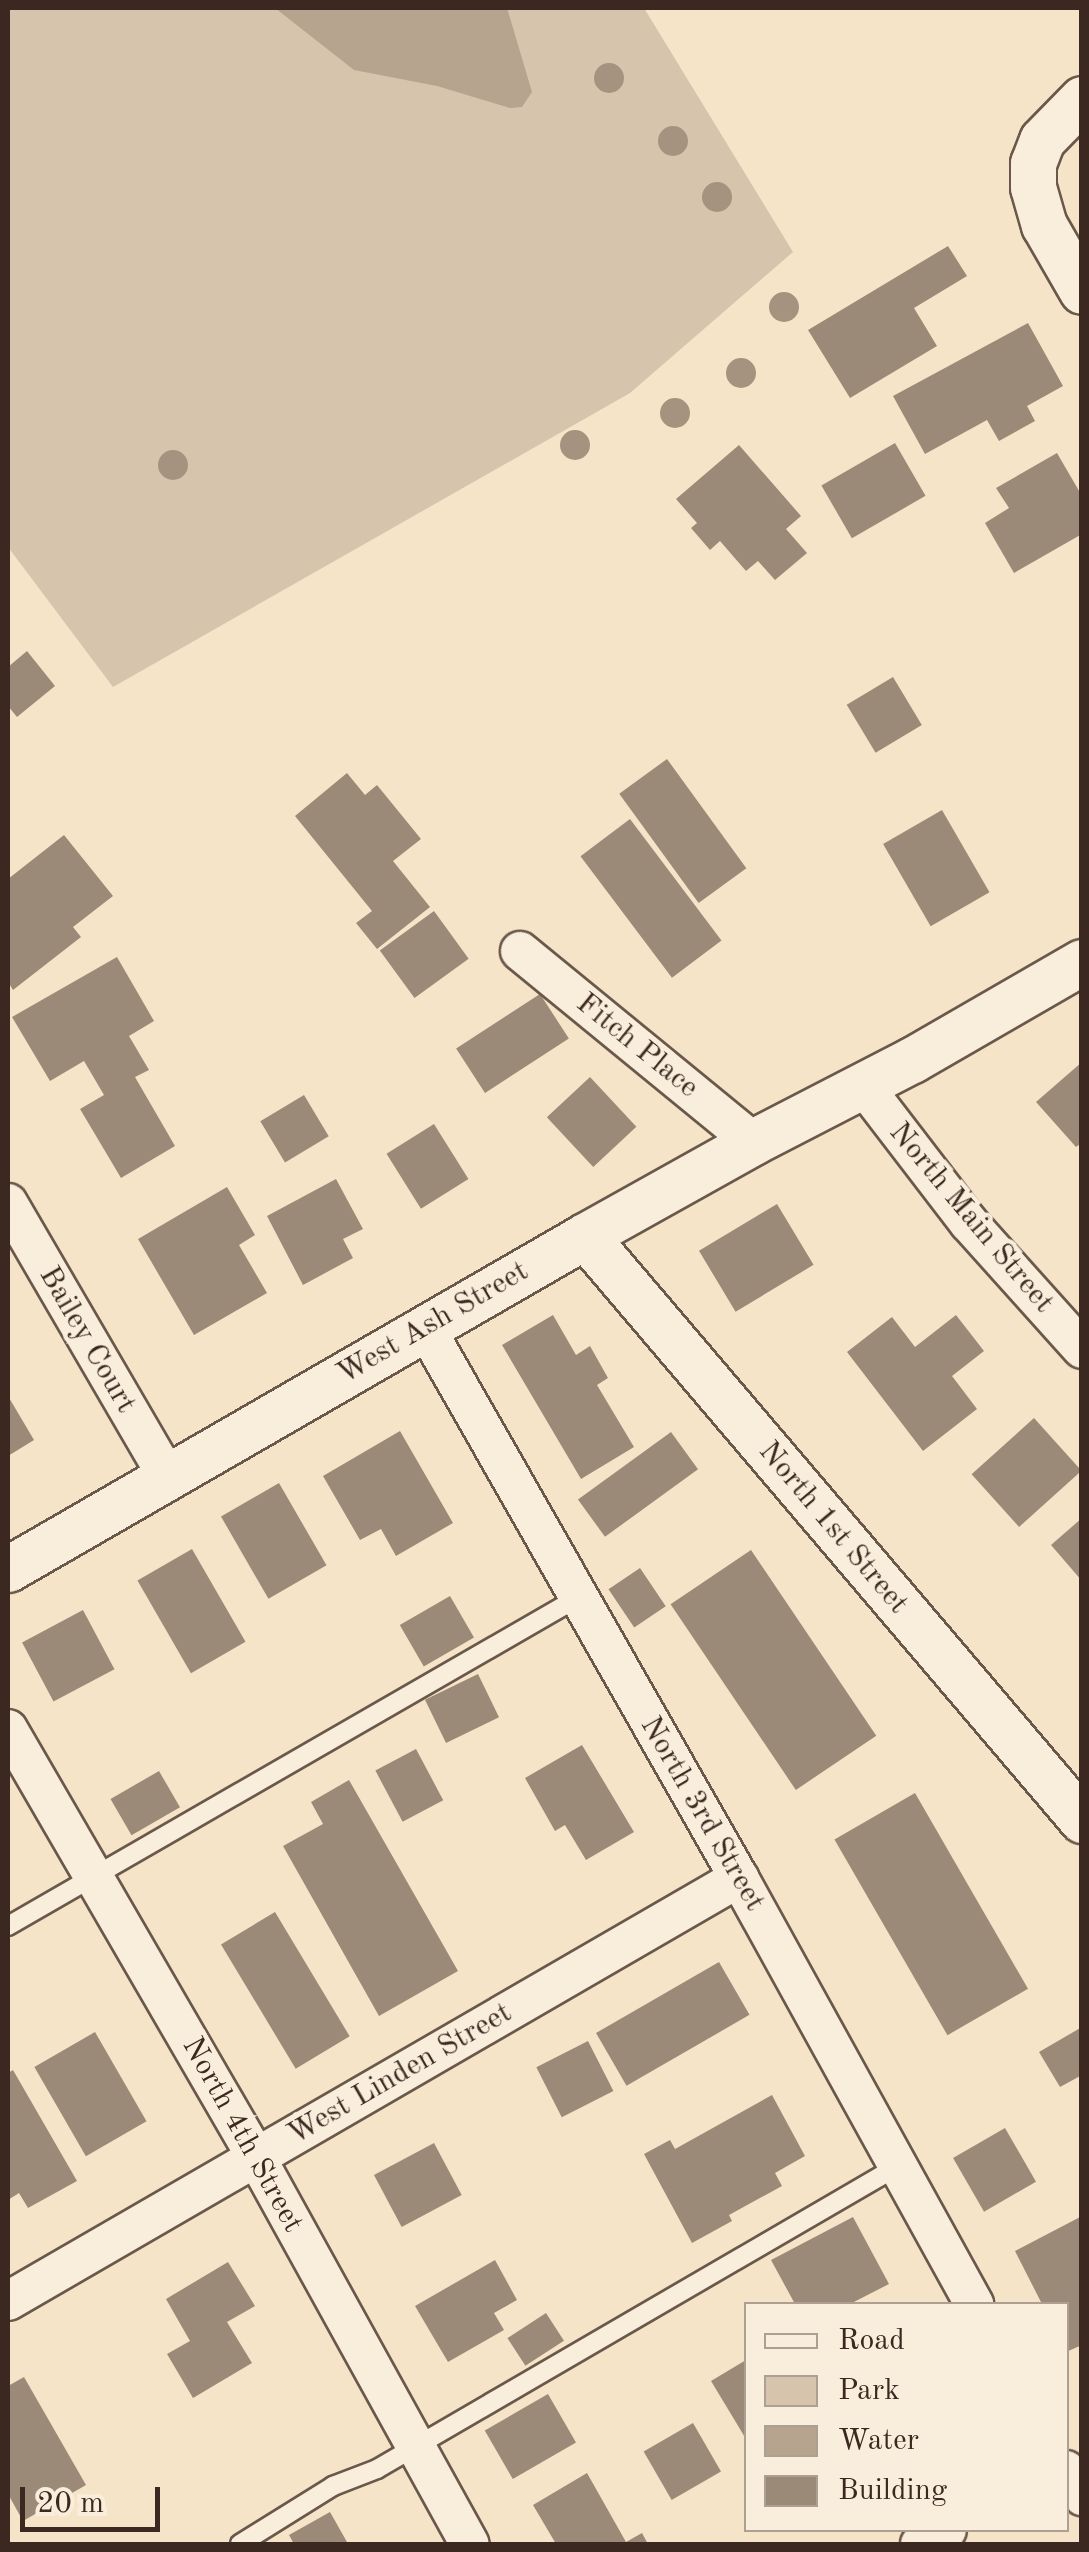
<!DOCTYPE html>
<html>
<head>
<meta charset="utf-8">
<style>
	body { margin:0 }
	#map { position:relative; width:1089px; height:2552px; overflow:hidden; background:#f6e4c8; font-family:"Old Standard TT",serif }
	div>[style] { position:absolute }
	[style*='--x'] { left:calc(var(--x)*1px); top:calc(var(--y)*1px); width:calc(var(--w)*1px); rotate:calc(var(--a)*1deg) }
	.green>* { inset:0; background:#d6c4ac }
	.water>* { inset:0; background:#b6a48f }
	.building>* { inset:0; background:#9c8a78; transform-origin:0 0 }
	.roads { filter:drop-shadow(2px 0 #6a584b) drop-shadow(-2px 0 #6a584b) drop-shadow(0 2px #6a584b) drop-shadow(0 -2px #6a584b) }
	.service>* { height:18px; margin:-9px; padding:0 9px; transform-origin:9px; border-radius:9px; background:#f9eddb }
	.minor>* { height:38px; margin:-19px; padding:0 19px; transform-origin:19px; border-radius:19px; background:#f9eddb }
	.tertiary>* { height:45px; margin:-22.5px; padding:0 22.5px; transform-origin:22.5px; border-radius:22.5px; background:#f9eddb }
	.trees>* { width:30px; height:30px; margin:-15px; border-radius:50%; background:#a5937f }
	span { translate:-50% -50%; white-space:nowrap; text-align:center; line-height:1.15; -webkit-text-stroke:9px #f9eddb; paint-order:stroke }
	.street-label { font-size:30px; color:#3b2921 }
	.frame { position:absolute; inset:0; border:10px solid #3b2921; pointer-events:none }
	.legend { position:absolute; left:744px; top:2302px; width:325px; height:230px; box-sizing:border-box; background:#f9eddb; border:2px solid #ad9f91; margin:0; padding:12px 18px; list-style:none; font-size:30px; color:#3b2921 }
	.legend li { display:flex; align-items:center; gap:20px; height:50px }
	.legend b { width:50px; border:2px solid #ad9f91 }
	.scale { position:absolute; left:20px; top:2487px; width:140px; height:45px; box-sizing:border-box; border:5px solid #3b2921; border-top:0; padding-left:12px; font-size:30px; line-height:35px; white-space:nowrap; color:#3b2921; -webkit-text-stroke:8px #f9eddb; paint-order:stroke }
</style>
</head>
<body>
<div id="map">
	<div class="green">
		<i style="clip-path:polygon(8px 8px,644px 8px,793px 252px,630px 393px,113px 687px,8px 547px)"></i>
	</div>
	<div class="water">
		<i style="clip-path:polygon(275px 8px,507px 8px,532px 92px,522px 107px,510px 108px,437px 86px,354px 70px)"></i>
	</div>
	<div class="building">
		<i style="clip-path:polygon(948px 246px,967px 276px,914px 308px,937px 346px,850px 398px,808px 330px)"></i>
		<i style="clip-path:polygon(1028px 323px,1063px 386px,1027px 406px,1035px 421px,999px 441px,987px 420px,925px 454px,893px 396px)"></i>
		<i style="left:895px;top:443px;width:61px;height:85px;rotate:60deg"></i>
		<i style="clip-path:polygon(739px 445px,801px 516px,786px 529px,807px 553px,775px 580px,758px 561px,746px 571px,720px 541px,710px 550px,691px 528px,697px 523px,676px 499px)"></i>
		<i style="clip-path:polygon(1057px 453px,1082px 496px,1082px 534px,1014px 573px,985px 523px,1009px 508px,996px 488px)"></i>
		<i style="clip-path:polygon(27px 651px,55px 686px,17px 717px,8px 706px,8px 667px)"></i>
		<i style="left:893px;top:677px;width:56px;height:54px;rotate:59deg"></i>
		<i style="left:667px;top:759px;width:135px;height:59px;rotate:54deg"></i>
		<i style="clip-path:polygon(347px 773px,365px 795px,377px 785px,421px 839px,393px 861px,430px 907px,377px 949px,356px 923px,372px 911px,295px 816px)"></i>
		<i style="left:942px;top:810px;width:95px;height:68px;rotate:60deg"></i>
		<i style="left:630px;top:819px;width:152px;height:62px;rotate:53deg"></i>
		<i style="clip-path:polygon(64px 835px,113px 896px,73px 927px,81px 937px,13px 990px,8px 982px,8px 879px)"></i>
		<i style="left:434px;top:911px;width:59px;height:67px;rotate:54deg"></i>
		<i style="clip-path:polygon(117px 957px,154px 1021px,129px 1036px,149px 1070px,135px 1077px,175px 1146px,121px 1178px,80px 1109px,104px 1095px,84px 1061px,50px 1081px,12px 1017px)"></i>
		<i style="left:540px;top:994px;width:53px;height:100px;rotate:57deg"></i>
		<i style="clip-path:polygon(1082px 1062px,1082px 1143px,1076px 1147px,1036px 1102px)"></i>
		<i style="left:590px;top:1077px;width:68px;height:59px;rotate:47deg"></i>
		<i style="left:304px;top:1095px;width:48px;height:51px;rotate:59deg"></i>
		<i style="left:434px;top:1124px;width:65px;height:56px;rotate:58deg"></i>
		<i style="clip-path:polygon(336px 1179px,363px 1229px,343px 1239px,353px 1258px,303px 1285px,267px 1216px)"></i>
		<i style="clip-path:polygon(227px 1187px,255px 1235px,239px 1245px,267px 1293px,194px 1335px,138px 1239px)"></i>
		<i style="left:777px;top:1204px;width:71px;height:91px;rotate:59deg"></i>
		<i style="clip-path:polygon(553px 1315px,576px 1355px,590px 1346px,608px 1378px,597px 1385px,634px 1447px,581px 1479px,502px 1345px)"></i>
		<i style="clip-path:polygon(956px 1315px,984px 1351px,952px 1376px,977px 1409px,923px 1451px,847px 1352px,892px 1317px,915px 1347px)"></i>
		<i style="clip-path:polygon(8px 1396px,34px 1440px,8px 1456px)"></i>
		<i style="left:1034px;top:1418px;width:71px;height:84px;rotate:48deg"></i>
		<i style="clip-path:polygon(400px 1431px,453px 1523px,396px 1556px,381px 1529px,360px 1540px,323px 1476px)"></i>
		<i style="left:671px;top:1432px;width:46px;height:115px;rotate:54deg"></i>
		<i style="left:279px;top:1483px;width:95px;height:67px;rotate:60deg"></i>
		<i style="clip-path:polygon(1082px 1518px,1082px 1581px,1051px 1545px)"></i>
		<i style="left:192px;top:1549px;width:107px;height:63px;rotate:60deg"></i>
		<i style="left:751px;top:1550px;width:224px;height:97px;rotate:56deg"></i>
		<i style="left:640px;top:1568px;width:46px;height:38px;rotate:56deg"></i>
		<i style="left:450px;top:1596px;width:48px;height:58px;rotate:60deg"></i>
		<i style="left:83px;top:1610px;width:67px;height:69px;rotate:62deg"></i>
		<i style="left:478px;top:1674px;width:48px;height:59px;rotate:64deg"></i>
		<i style="clip-path:polygon(582px 1745px,634px 1832px,586px 1860px,565px 1825px,555px 1831px,525px 1778px)"></i>
		<i style="left:416px;top:1749px;width:58px;height:46px;rotate:62deg"></i>
		<i style="left:159px;top:1771px;width:42px;height:56px;rotate:60deg"></i>
		<i style="clip-path:polygon(349px 1780px,458px 1971px,379px 2016px,283px 1846px,323px 1824px,311px 1802px)"></i>
		<i style="left:915px;top:1793px;width:226px;height:93px;rotate:60deg"></i>
		<i style="left:275px;top:1912px;width:145px;height:63px;rotate:59deg"></i>
		<i style="left:719px;top:1962px;width:61px;height:142px;rotate:60deg"></i>
		<i style="clip-path:polygon(1082px 2027px,1082px 2075px,1060px 2087px,1039px 2052px)"></i>
		<i style="left:95px;top:2032px;width:103px;height:70px;rotate:60deg"></i>
		<i style="left:588px;top:2041px;width:56px;height:58px;rotate:63deg"></i>
		<i style="clip-path:polygon(13px 2070px,77px 2181px,28px 2208px,19px 2193px,8px 2200px,8px 2073px)"></i>
		<i style="clip-path:polygon(772px 2095px,805px 2156px,775px 2173px,782px 2186px,729px 2215px,732px 2221px,692px 2243px,644px 2154px,670px 2140px,675px 2149px)"></i>
		<i style="left:1005px;top:2128px;width:62px;height:60px;rotate:60deg"></i>
		<i style="left:434px;top:2143px;width:59px;height:68px;rotate:62deg"></i>
		<i style="clip-path:polygon(1082px 2216px,1082px 2345px,1066px 2352px,1066px 2304px,1042px 2304px,1015px 2251px)"></i>
		<i style="clip-path:polygon(853px 2217px,889px 2284px,850px 2304px,795px 2304px,771px 2260px)"></i>
		<i style="clip-path:polygon(495px 2260px,517px 2300px,494px 2313px,504px 2330px,448px 2362px,415px 2306px)"></i>
		<i style="clip-path:polygon(228px 2262px,255px 2306px,227px 2322px,252px 2363px,193px 2398px,167px 2354px,190px 2341px,166px 2299px)"></i>
		<i style="left:546px;top:2313px;width:33px;height:46px;rotate:57deg"></i>
		<i style="clip-path:polygon(746px 2360px,746px 2439px,711px 2381px)"></i>
		<i style="clip-path:polygon(24px 2377px,86px 2485px,23px 2521px,8px 2494px,8px 2386px)"></i>
		<i style="left:548px;top:2394px;width:56px;height:73px;rotate:60deg"></i>
		<i style="left:693px;top:2423px;width:56px;height:57px;rotate:60deg"></i>
		<i style="clip-path:polygon(587px 2473px,626px 2542px,642px 2533px,648px 2544px,556px 2544px,533px 2505px)"></i>
		<i style="clip-path:polygon(330px 2512px,347px 2542px,294px 2544px,289px 2535px)"></i>
	</div>
	<div class="roads">
		<div class="service">
			<i style="--x:8;--y:1926;--w:659;--a:-29.95"></i>
			<i style="--x:240;--y:2544;--w:110;--a:-31.9"></i>
			<i style="--x:333;--y:2486;--w:47;--a:-21.1"></i>
			<i style="--x:377;--y:2469;--w:603;--a:-30.18"></i>
		</div>
		<div class="minor">
			<i style="--x:520;--y:951;--w:301;--a:39.3"></i>
			<i style="--x:863;--y:1085;--w:174;--a:52.5"></i>
			<i style="--x:969;--y:1223;--w:169;--a:48.1"></i>
			<i style="--x:8;--y:1203;--w:316;--a:59.8"></i>
			<i style="--x:425;--y:1327;--w:634;--a:60.32"></i>
			<i style="--x:739;--y:1878;--w:487;--a:61.1"></i>
			<i style="--x:8;--y:1729;--w:495;--a:59.9"></i>
			<i style="--x:256;--y:2157;--w:442;--a:61.1"></i>
			<i style="--x:8;--y:2301;--w:845;--a:-30.06"></i>
			<i style="--x:1066;--y:2470;--w:31;--a:58"></i>
			<i style="--x:920;--y:2544;--w:30;--a:-27"></i>
		</div>
		<div class="tertiary">
			<i style="--x:1082;--y:99;--w:57;--a:134.3"></i>
			<i style="--x:1042;--y:140;--w:25;--a:111"></i>
			<i style="--x:1033;--y:163;--w:24;--a:90"></i>
			<i style="--x:1033;--y:187;--w:40;--a:74"></i>
			<i style="--x:1044;--y:225;--w:76;--a:60.1"></i>
			<i style="--x:585;--y:1236;--w:767;--a:49.6"></i>
			<i style="--x:8;--y:1569;--w:666;--a:-29.99"></i>
			<i style="--x:585;--y:1236;--w:193;--a:-29.2"></i>
			<i style="--x:753;--y:1142;--w:179;--a:-27.3"></i>
			<i style="--x:912;--y:1060;--w:196;--a:-30"></i>
		</div>
	</div>
	<div class="trees">
		<i style="left:609px;top:78px"></i>
		<i style="left:673px;top:141px"></i>
		<i style="left:717px;top:197px"></i>
		<i style="left:784px;top:307px"></i>
		<i style="left:741px;top:373px"></i>
		<i style="left:675px;top:413px"></i>
		<i style="left:575px;top:445px"></i>
		<i style="left:173px;top:465px"></i>
	</div>
	<div class="street-label">
		<span style="left:637px;top:1046px;rotate:39deg">Fitch Place</span>
		<span style="left:971px;top:1218px;rotate:50deg">North Main Street</span>
		<span style="left:433px;top:1323px;rotate:-30deg">West Ash Street</span>
		<span style="left:87px;top:1340px;rotate:60deg">Bailey Court</span>
		<span style="left:833px;top:1528px;rotate:50deg">North 1st Street</span>
		<span style="left:702px;top:1814px;rotate:60deg">North 3rd Street</span>
		<span style="left:400px;top:2074px;rotate:-30deg">West Linden Street</span>
		<span style="left:242px;top:2135px;rotate:61deg">North 4th Street</span>
	</div>
	<div class="frame"></div>
	<ul class="legend">
	<li><b style="height:12px;background:#f9eddb"></b>Road</li>
	<li><b style="height:28px;background:#d6c4ac"></b>Park</li>
	<li><b style="height:28px;background:#b6a48f"></b>Water</li>
	<li><b style="height:28px;background:#9c8a78"></b>Building</li>
	</ul>
	<div class="scale">20 m</div>
</div>
</body>
</html>
